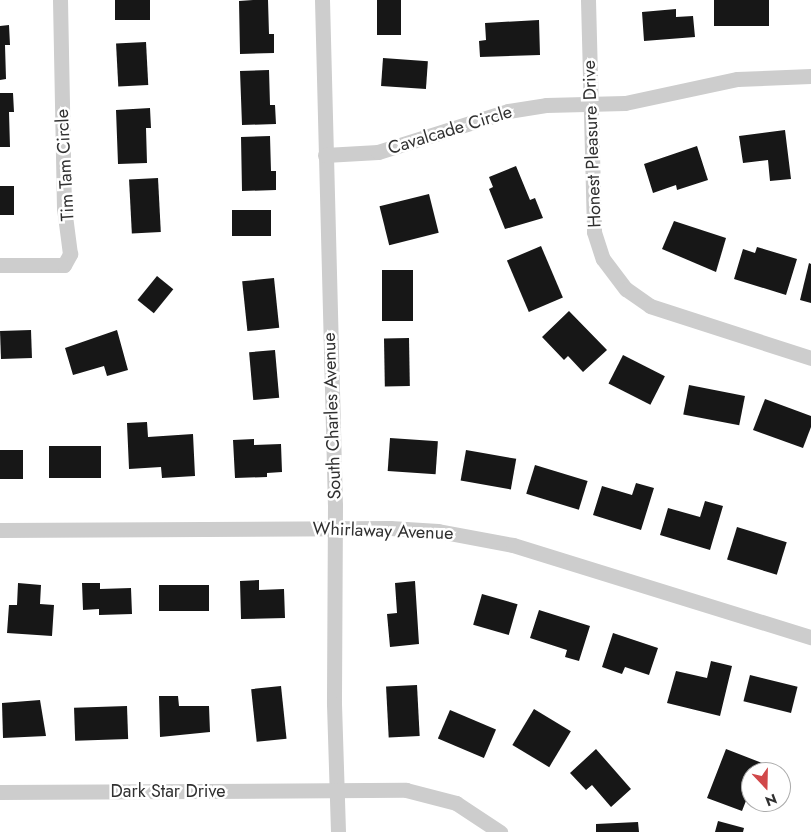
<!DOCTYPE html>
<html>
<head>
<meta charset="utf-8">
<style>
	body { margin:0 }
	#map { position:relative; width:811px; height:832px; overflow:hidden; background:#fff; font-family:Jost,sans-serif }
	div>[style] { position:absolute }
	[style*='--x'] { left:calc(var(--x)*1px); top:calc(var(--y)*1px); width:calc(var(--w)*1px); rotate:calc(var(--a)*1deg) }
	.building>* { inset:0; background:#171717; transform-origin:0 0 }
	.street>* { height:15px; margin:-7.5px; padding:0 7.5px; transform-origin:7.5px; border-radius:7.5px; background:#cdcdcd }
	span { translate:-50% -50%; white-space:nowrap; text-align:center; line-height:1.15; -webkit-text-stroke:5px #fff; paint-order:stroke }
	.street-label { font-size:18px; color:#303030 }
	.north { position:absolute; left:741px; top:762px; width:50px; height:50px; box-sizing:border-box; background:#fff; border:1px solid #acacac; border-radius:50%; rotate:159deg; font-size:14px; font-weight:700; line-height:20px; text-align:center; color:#303030 }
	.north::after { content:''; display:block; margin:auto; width:18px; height:22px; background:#d1484a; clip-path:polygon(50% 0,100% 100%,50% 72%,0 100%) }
</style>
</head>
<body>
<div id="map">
	<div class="building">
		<i style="left:115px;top:0;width:35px;height:20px"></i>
		<i style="clip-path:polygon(253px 0,268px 0,269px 34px,274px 34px,274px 53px,240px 54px,239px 1px)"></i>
		<i style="left:377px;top:0;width:24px;height:35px"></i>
		<i style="left:714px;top:0;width:55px;height:26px"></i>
		<i style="clip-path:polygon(676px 9px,676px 17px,693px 16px,695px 37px,644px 41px,642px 12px)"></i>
		<i style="clip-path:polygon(539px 20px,540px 55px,480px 57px,479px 41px,486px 40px,485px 23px)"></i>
		<i style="clip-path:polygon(9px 25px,10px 45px,5px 45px,6px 79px,0 80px,0 26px)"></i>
		<i style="left:146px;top:42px;width:43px;height:30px;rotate:87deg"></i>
		<i style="left:383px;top:58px;width:45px;height:28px;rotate:4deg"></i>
		<i style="clip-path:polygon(269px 70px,270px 105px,275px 105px,276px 124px,242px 125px,240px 71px)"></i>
		<i style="clip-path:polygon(0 93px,13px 93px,14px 112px,9px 112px,10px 147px,0 147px)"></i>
		<i style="clip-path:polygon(150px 108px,151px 128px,146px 128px,147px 163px,118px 164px,116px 110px)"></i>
		<i style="clip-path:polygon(785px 130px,791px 179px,770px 181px,768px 160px,743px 163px,739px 136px)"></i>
		<i style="clip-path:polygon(270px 136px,271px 171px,276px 171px,276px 190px,242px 191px,241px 137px)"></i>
		<i style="clip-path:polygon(697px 146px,708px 180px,677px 190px,676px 185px,653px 193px,644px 164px)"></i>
		<i style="clip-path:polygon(516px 166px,530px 200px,535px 198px,543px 218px,505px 229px,489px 189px,493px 187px,489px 177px)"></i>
		<i style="left:158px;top:178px;width:54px;height:29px;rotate:87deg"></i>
		<i style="left:0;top:186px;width:14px;height:29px"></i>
		<i style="left:429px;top:194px;width:40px;height:51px;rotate:76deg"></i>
		<i style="left:232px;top:210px;width:39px;height:26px"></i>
		<i style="clip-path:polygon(674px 221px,726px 238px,716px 272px,662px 249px)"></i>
		<i style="left:541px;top:246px;width:56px;height:37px;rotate:67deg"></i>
		<i style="clip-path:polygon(757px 247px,797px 259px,786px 295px,734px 279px,743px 249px,755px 253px)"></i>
		<i style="clip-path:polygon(809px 263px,811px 264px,811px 303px,800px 300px)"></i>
		<i style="left:413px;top:270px;width:51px;height:31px;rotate:90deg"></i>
		<i style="left:157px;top:276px;width:21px;height:31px;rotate:39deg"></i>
		<i style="left:274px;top:278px;width:50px;height:32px;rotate:84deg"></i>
		<i style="clip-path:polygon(569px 311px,607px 350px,583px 372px,568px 356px,564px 360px,542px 337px)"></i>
		<i style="left:31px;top:330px;width:28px;height:31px;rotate:88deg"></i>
		<i style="clip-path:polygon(117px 330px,128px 370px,107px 376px,104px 366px,73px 375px,65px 348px)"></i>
		<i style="left:409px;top:338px;width:48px;height:25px;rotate:89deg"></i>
		<i style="left:275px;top:350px;width:48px;height:26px;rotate:85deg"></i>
		<i style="left:623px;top:355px;width:47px;height:32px;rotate:27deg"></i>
		<i style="left:689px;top:385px;width:57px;height:30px;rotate:11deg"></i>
		<i style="clip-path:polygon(765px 399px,811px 416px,811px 427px,803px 448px,753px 430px)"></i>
		<i style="clip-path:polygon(147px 422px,148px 437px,193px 434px,195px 476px,162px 478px,161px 467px,129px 469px,127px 423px)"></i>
		<i style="left:390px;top:438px;width:48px;height:33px;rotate:4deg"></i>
		<i style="clip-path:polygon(254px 439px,254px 445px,281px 444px,282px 472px,267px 473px,267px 477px,235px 478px,233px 440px)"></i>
		<i style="left:101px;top:446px;width:32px;height:52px;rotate:90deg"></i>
		<i style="left:0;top:450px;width:23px;height:29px"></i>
		<i style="left:466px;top:450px;width:51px;height:31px;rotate:10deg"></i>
		<i style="left:535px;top:465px;width:55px;height:30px;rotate:17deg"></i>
		<i style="clip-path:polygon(636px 483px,654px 488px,641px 530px,593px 515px,602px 486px,632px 495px)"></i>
		<i style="clip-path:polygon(705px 501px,723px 506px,710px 550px,660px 535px,668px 508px,700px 517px)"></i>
		<i style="left:737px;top:527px;width:52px;height:34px;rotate:17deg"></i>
		<i style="clip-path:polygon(259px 580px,259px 590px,284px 589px,285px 618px,241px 619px,240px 581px)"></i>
		<i style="clip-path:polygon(415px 581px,419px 644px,390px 647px,387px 614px,397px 613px,395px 583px)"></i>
		<i style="clip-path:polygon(18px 583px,41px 585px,40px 604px,54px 605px,52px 636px,7px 633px,9px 605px,17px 605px)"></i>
		<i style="clip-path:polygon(82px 583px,100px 583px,100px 589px,131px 588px,132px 614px,99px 615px,99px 609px,83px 610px)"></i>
		<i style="left:159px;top:585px;width:50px;height:26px"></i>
		<i style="left:482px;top:594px;width:37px;height:32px;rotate:16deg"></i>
		<i style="clip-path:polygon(539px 610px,590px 626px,579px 661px,565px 657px,567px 650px,530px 638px)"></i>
		<i style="clip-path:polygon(613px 633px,658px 648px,649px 675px,625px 667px,622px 674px,602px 667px)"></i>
		<i style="clip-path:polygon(711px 661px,732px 666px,720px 716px,667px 703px,676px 671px,707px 678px)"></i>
		<i style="left:750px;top:675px;width:49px;height:27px;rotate:14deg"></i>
		<i style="left:417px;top:685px;width:51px;height:31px;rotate:87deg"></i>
		<i style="left:281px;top:686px;width:53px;height:30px;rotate:84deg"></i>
		<i style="clip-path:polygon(159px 696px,178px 696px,179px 706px,209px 706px,210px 732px,160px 737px)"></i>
		<i style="clip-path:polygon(40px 700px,46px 736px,3px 738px,2px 703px)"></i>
		<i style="left:127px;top:706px;width:33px;height:53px;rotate:88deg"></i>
		<i style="left:534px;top:709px;width:43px;height:42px;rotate:31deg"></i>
		<i style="left:450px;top:710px;width:50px;height:31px;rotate:23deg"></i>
		<i style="clip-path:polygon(596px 749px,631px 789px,611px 807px,592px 785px,586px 790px,570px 773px)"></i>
		<i style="clip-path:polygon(726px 749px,775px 768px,773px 772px,751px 772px,751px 788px,742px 811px,707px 798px)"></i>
		<i style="clip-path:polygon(718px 821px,744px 828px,743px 832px,715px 832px)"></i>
		<i style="clip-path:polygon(638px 822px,639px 832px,596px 832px,596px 824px)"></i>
	</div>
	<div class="street">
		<i style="--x:322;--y:0;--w:505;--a:88.53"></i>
		<i style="--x:335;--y:505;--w:199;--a:90.3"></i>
		<i style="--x:334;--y:704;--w:128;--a:88.2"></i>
		<i style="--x:588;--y:0;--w:232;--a:88.5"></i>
		<i style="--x:594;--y:232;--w:28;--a:72"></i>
		<i style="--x:603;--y:259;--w:38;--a:53"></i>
		<i style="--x:626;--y:289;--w:29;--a:35"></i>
		<i style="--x:650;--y:306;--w:169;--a:17.9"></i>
		<i style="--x:325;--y:155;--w:53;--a:-3.2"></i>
		<i style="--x:378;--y:152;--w:136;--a:-17.5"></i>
		<i style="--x:508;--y:111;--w:38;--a:-9"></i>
		<i style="--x:546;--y:105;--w:79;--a:-1.5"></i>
		<i style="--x:625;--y:103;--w:115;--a:-12.1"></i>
		<i style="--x:737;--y:79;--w:74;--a:-2.3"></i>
		<i style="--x:0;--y:265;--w:64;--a:0"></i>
		<i style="--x:64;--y:265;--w:13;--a:-61"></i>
		<i style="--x:70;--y:254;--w:46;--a:-97.4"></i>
		<i style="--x:64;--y:208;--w:208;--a:-91.1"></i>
		<i style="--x:0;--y:530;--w:390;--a:-0.3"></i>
		<i style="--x:390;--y:528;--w:48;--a:3.6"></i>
		<i style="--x:438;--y:531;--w:76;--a:10.6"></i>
		<i style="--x:513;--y:545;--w:312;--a:17.2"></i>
		<i style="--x:0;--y:792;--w:406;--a:-0.3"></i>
		<i style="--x:406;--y:790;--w:52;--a:14.6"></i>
		<i style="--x:456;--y:803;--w:53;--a:33.4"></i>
	</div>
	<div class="street-label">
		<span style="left:450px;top:130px;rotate:-17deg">Cavalcade Circle</span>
		<span style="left:592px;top:144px;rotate:-92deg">Honest Pleasure Drive</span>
		<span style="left:65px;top:165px;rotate:-93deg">Tim Tam Circle</span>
		<span style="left:332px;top:416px;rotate:-92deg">South Charles Avenue</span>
		<span style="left:383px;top:531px;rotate:2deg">Whirlaway Avenue</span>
		<span style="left:168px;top:791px">Dark Star Drive</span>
	</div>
	<div class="north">N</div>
</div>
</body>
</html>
